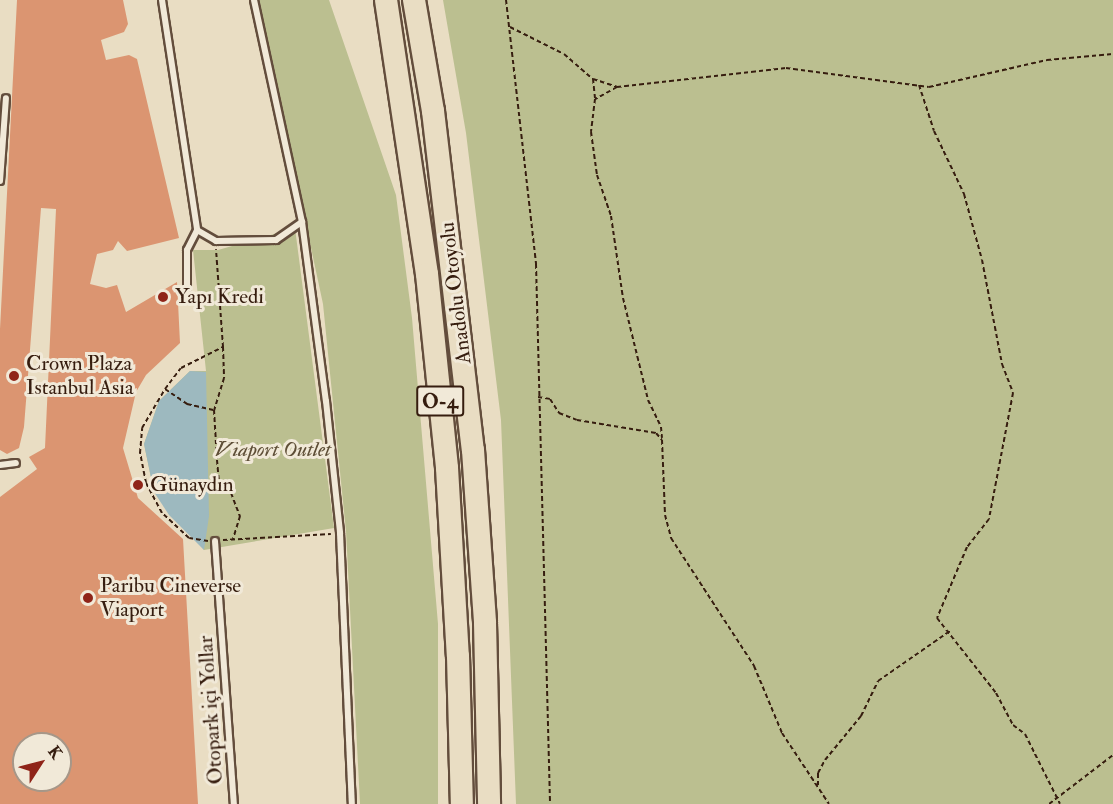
<!DOCTYPE html>
<html>
<head>
<meta charset="utf-8">
<style>
	body { margin:0 }
	#map { position:relative; width:1113px; height:804px; overflow:hidden; background:#e9ddc3; font-family:"IM FELL Double Pica",serif }
	div>[style] { position:absolute }
	[style*='--x'] { left:calc(var(--x)*1px); top:calc(var(--y)*1px); width:calc(var(--w)*1px); rotate:calc(var(--a)*1deg) }
	.green>* { inset:0; background:#bbbf90 }
	.water>* { inset:0; background:#9db9bf }
	.building>* { inset:0; background:#db9571 }
	.path>* { height:2px; margin-top:-1px; transform-origin:0; background:repeating-linear-gradient(90deg,#361d0f 0 4.5px,transparent 0 7.5px) }
	.roads { filter:drop-shadow(2px 0 #634d3c) drop-shadow(-2px 0 #634d3c) drop-shadow(0 2px #634d3c) drop-shadow(0 -2px #634d3c) }
	.service>* { height:6px; margin:-3px; padding:0 3px; transform-origin:3px; border-radius:3px; background:#f1e9d8 }
	.motorway>* { height:22px; margin:-11px; padding:0 11px; transform-origin:11px; border-radius:11px; background:#e9ddc3 }
	.dots>* { width:16px; height:16px; translate:-50% -50%; box-sizing:border-box; border:3px solid #f1e9d8; border-radius:50% }
	span { translate:-50% -50%; white-space:nowrap; text-align:center; line-height:1.15; -webkit-text-stroke:6px #f1e9d8; paint-order:stroke }
	.shield-label span { padding:2px 4px; background:#f1e9d8; border:2px solid; border-radius:4px; -webkit-text-stroke-width:0 }
	.shield-label { font-size:20px; color:#361d0f; font-weight:700 }
	.street-label { font-size:21px; color:#361d0f }
	.poi-label { font-size:21px; color:#361d0f }
	.left { translate:0 -50%; text-align:left }
	.park-label { font-size:21px; color:#5e4e36; font-style:italic }
	.north { position:absolute; left:12px; top:732px; width:60px; height:60px; box-sizing:border-box; background:#f1e9d8; border:2px solid #a69788; border-radius:50%; rotate:54deg; font-size:16px; font-weight:700; line-height:24px; text-align:center; color:#361d0f }
	.north::after { content:''; display:block; margin:auto; width:21px; height:27px; background:#8f2418; clip-path:polygon(50% 0,100% 100%,50% 72%,0 100%) }
</style>
</head>
<body>
<div id="map">
	<div class="green">
		<i style="clip-path:polygon(258px 0,329px 0,396px 195px,412px 318px,438px 624px,438px 804px,360px 804px,346px 531px,323px 304px)"></i>
		<i style="clip-path:polygon(443px 0,1113px 0,1113px 804px,516px 804px,501px 420px,466px 133px)"></i>
		<i style="clip-path:polygon(295px 228px,334px 528px,204px 550px,154px 492px,144px 444px,159px 401px,190px 371px,206px 371px,193px 250px,218px 250px)"></i>
	</div>
	<div class="water">
		<i style="clip-path:polygon(190px 371px,206px 372px,209px 516px,204px 550px,169px 515px,154px 492px,144px 444px,159px 401px)"></i>
	</div>
	<div class="building">
		<i style="clip-path:polygon(evenodd,17px 0,123px 0,128px 24px,124px 32px,101px 40px,106px 60px,129px 55px,137px 59px,179px 238px,127px 251px,118px 241px,113px 250px,97px 254px,90px 284px,106px 288px,117px 285px,126px 312px,177px 282px,180px 343px,146px 375px,136px 392px,123px 448px,138px 498px,183px 539px,198px 804px,0 804px,0 497px,37px 469px,29px 457px,45px 448px,56px 209px,41px 208px,24px 427px,19px 448px,7px 454px,0 450px,0 329px,17px 0,24px 744px,60px 744px,60px 780px,24px 780px,24px 744px)"></i>
	</div>
	<div class="path">
		<i style="--x:506;--y:0;--w:266;--a:83.5"></i>
		<i style="--x:536;--y:264;--w:540;--a:88.51"></i>
		<i style="--x:510;--y:27;--w:60;--a:26.6"></i>
		<i style="--x:564;--y:54;--w:38;--a:41"></i>
		<i style="--x:593;--y:79;--w:20;--a:84"></i>
		<i style="--x:595;--y:99;--w:33;--a:97"></i>
		<i style="--x:591;--y:132;--w:43;--a:82.1"></i>
		<i style="--x:597;--y:175;--w:43;--a:71.1"></i>
		<i style="--x:611;--y:216;--w:83;--a:81.7"></i>
		<i style="--x:623;--y:298;--w:105;--a:76.2"></i>
		<i style="--x:648;--y:400;--w:30;--a:64"></i>
		<i style="--x:661;--y:427;--w:11;--a:85"></i>
		<i style="--x:593;--y:79;--w:25;--a:18"></i>
		<i style="--x:617;--y:87;--w:25;--a:151"></i>
		<i style="--x:919;--y:85;--w:48;--a:71.9"></i>
		<i style="--x:934;--y:131;--w:70;--a:64.5"></i>
		<i style="--x:964;--y:194;--w:68;--a:74.7"></i>
		<i style="--x:982;--y:260;--w:106;--a:79.1"></i>
		<i style="--x:1002;--y:364;--w:31;--a:69"></i>
		<i style="--x:1013;--y:393;--w:128;--a:100.8"></i>
		<i style="--x:989;--y:519;--w:36;--a:128"></i>
		<i style="--x:967;--y:547;--w:77;--a:112.9"></i>
		<i style="--x:937;--y:618;--w:95;--a:51.8"></i>
		<i style="--x:996;--y:693;--w:36;--a:62"></i>
		<i style="--x:1013;--y:725;--w:15;--a:37"></i>
		<i style="--x:1025;--y:734;--w:78;--a:63.4"></i>
		<i style="--x:617;--y:87;--w:170;--a:-6.4"></i>
		<i style="--x:786;--y:68;--w:144;--a:7.6"></i>
		<i style="--x:929;--y:87;--w:121;--a:-12.9"></i>
		<i style="--x:1047;--y:60;--w:66;--a:-5.2"></i>
		<i style="--x:223;--y:347;--w:31;--a:88"></i>
		<i style="--x:224;--y:378;--w:34;--a:107"></i>
		<i style="--x:214;--y:410;--w:50;--a:86.6"></i>
		<i style="--x:217;--y:460;--w:22;--a:85"></i>
		<i style="--x:219;--y:482;--w:16;--a:43"></i>
		<i style="--x:231;--y:493;--w:25;--a:69"></i>
		<i style="--x:240;--y:516;--w:24;--a:107"></i>
		<i style="--x:165;--y:389;--w:27;--a:34"></i>
		<i style="--x:187;--y:404;--w:27;--a:13"></i>
		<i style="--x:538;--y:397;--w:12;--a:9"></i>
		<i style="--x:550;--y:399;--w:17;--a:57"></i>
		<i style="--x:559;--y:413;--w:19;--a:21"></i>
		<i style="--x:577;--y:420;--w:80;--a:9.3"></i>
		<i style="--x:656;--y:433;--w:9;--a:49"></i>
		<i style="--x:662;--y:440;--w:75;--a:87.7"></i>
		<i style="--x:665;--y:515;--w:24;--a:75"></i>
		<i style="--x:671;--y:538;--w:153;--a:57"></i>
		<i style="--x:754;--y:666;--w:73;--a:67.3"></i>
		<i style="--x:782;--y:733;--w:85;--a:56.5"></i>
		<i style="--x:223;--y:540;--w:108;--a:-3.2"></i>
		<i style="--x:208;--y:541;--w:19;--a:-171"></i>
		<i style="--x:189;--y:538;--w:37;--a:-137"></i>
		<i style="--x:162;--y:513;--w:34;--a:-118"></i>
		<i style="--x:146;--y:483;--w:31;--a:-101"></i>
		<i style="--x:140;--y:453;--w:25;--a:-85"></i>
		<i style="--x:142;--y:428;--w:45;--a:-59.5"></i>
		<i style="--x:165;--y:389;--w:26;--a:-53"></i>
		<i style="--x:181;--y:368;--w:47;--a:-26.6"></i>
		<i style="--x:223;--y:347;--w:98;--a:-94.1"></i>
		<i style="--x:818;--y:785;--w:12;--a:-90"></i>
		<i style="--x:818;--y:773;--w:15;--a:-62"></i>
		<i style="--x:825;--y:760;--w:57;--a:-50.7"></i>
		<i style="--x:861;--y:716;--w:39;--a:-64"></i>
		<i style="--x:878;--y:681;--w:88;--a:-34.8"></i>
		<i style="--x:1049;--y:804;--w:81;--a:-37.4"></i>
	</div>
	<div class="roads">
		<div class="service">
			<i style="--x:162;--y:0;--w:233;--a:81.3"></i>
			<i style="--x:197;--y:230;--w:22;--a:30"></i>
			<i style="--x:216;--y:241;--w:60;--a:-1"></i>
			<i style="--x:276;--y:240;--w:32;--a:-35"></i>
			<i style="--x:254;--y:0;--w:227;--a:77.8"></i>
			<i style="--x:302;--y:222;--w:181;--a:82.4"></i>
			<i style="--x:326;--y:401;--w:133;--a:83.9"></i>
			<i style="--x:340;--y:533;--w:271;--a:87.5"></i>
			<i style="--x:0;--y:181;--w:83;--a:-85.9"></i>
			<i style="--x:187;--y:287;--w:37;--a:-90"></i>
			<i style="--x:187;--y:250;--w:22;--a:-63"></i>
			<i style="--x:0;--y:465;--w:16;--a:-7"></i>
			<i style="--x:215;--y:541;--w:264;--a:85.9"></i>
		</div>
		<div class="motorway">
			<i style="--x:386;--y:0;--w:277;--a:81.5"></i>
			<i style="--x:427;--y:274;--w:195;--a:84.1"></i>
			<i style="--x:447;--y:468;--w:188;--a:86.7"></i>
			<i style="--x:458;--y:656;--w:148;--a:88.5"></i>
			<i style="--x:414;--y:0;--w:113;--a:80.3"></i>
			<i style="--x:433;--y:111;--w:341;--a:83.3"></i>
			<i style="--x:473;--y:450;--w:173;--a:86"></i>
			<i style="--x:485;--y:623;--w:181;--a:88.7"></i>
		</div>
	</div>
	<div class="dots">
		<i style="left:163px;top:297px;background:#8f2418"></i>
		<i style="left:14px;top:376px;background:#8f2418"></i>
		<i style="left:138px;top:485px;background:#8f2418"></i>
		<i style="left:88px;top:598px;background:#8f2418"></i>
	</div>
	<div class="shield-label">
		<span style="left:440px;top:401px">O-4</span>
	</div>
	<div class="street-label">
		<span style="left:456px;top:293px;rotate:-97deg">Anadolu Otoyolu</span>
		<span style="left:211px;top:710px;rotate:-94deg">Otopark içi Yollar</span>
	</div>
	<div class="poi-label">
		<span class="left" style="left:175px;top:297px">Yapı Kredi</span>
		<span class="left" style="left:26px;top:376px">Crown Plaza<br>Istanbul Asia</span>
		<span class="left" style="left:150px;top:485px">Günaydın</span>
		<span class="left" style="left:100px;top:598px">Paribu Cineverse<br>Viaport</span>
	</div>
	<div class="park-label">
		<span style="left:273px;top:450px">Viaport Outlet</span>
	</div>
	<div class="north">K</div>
</div>
</body>
</html>
